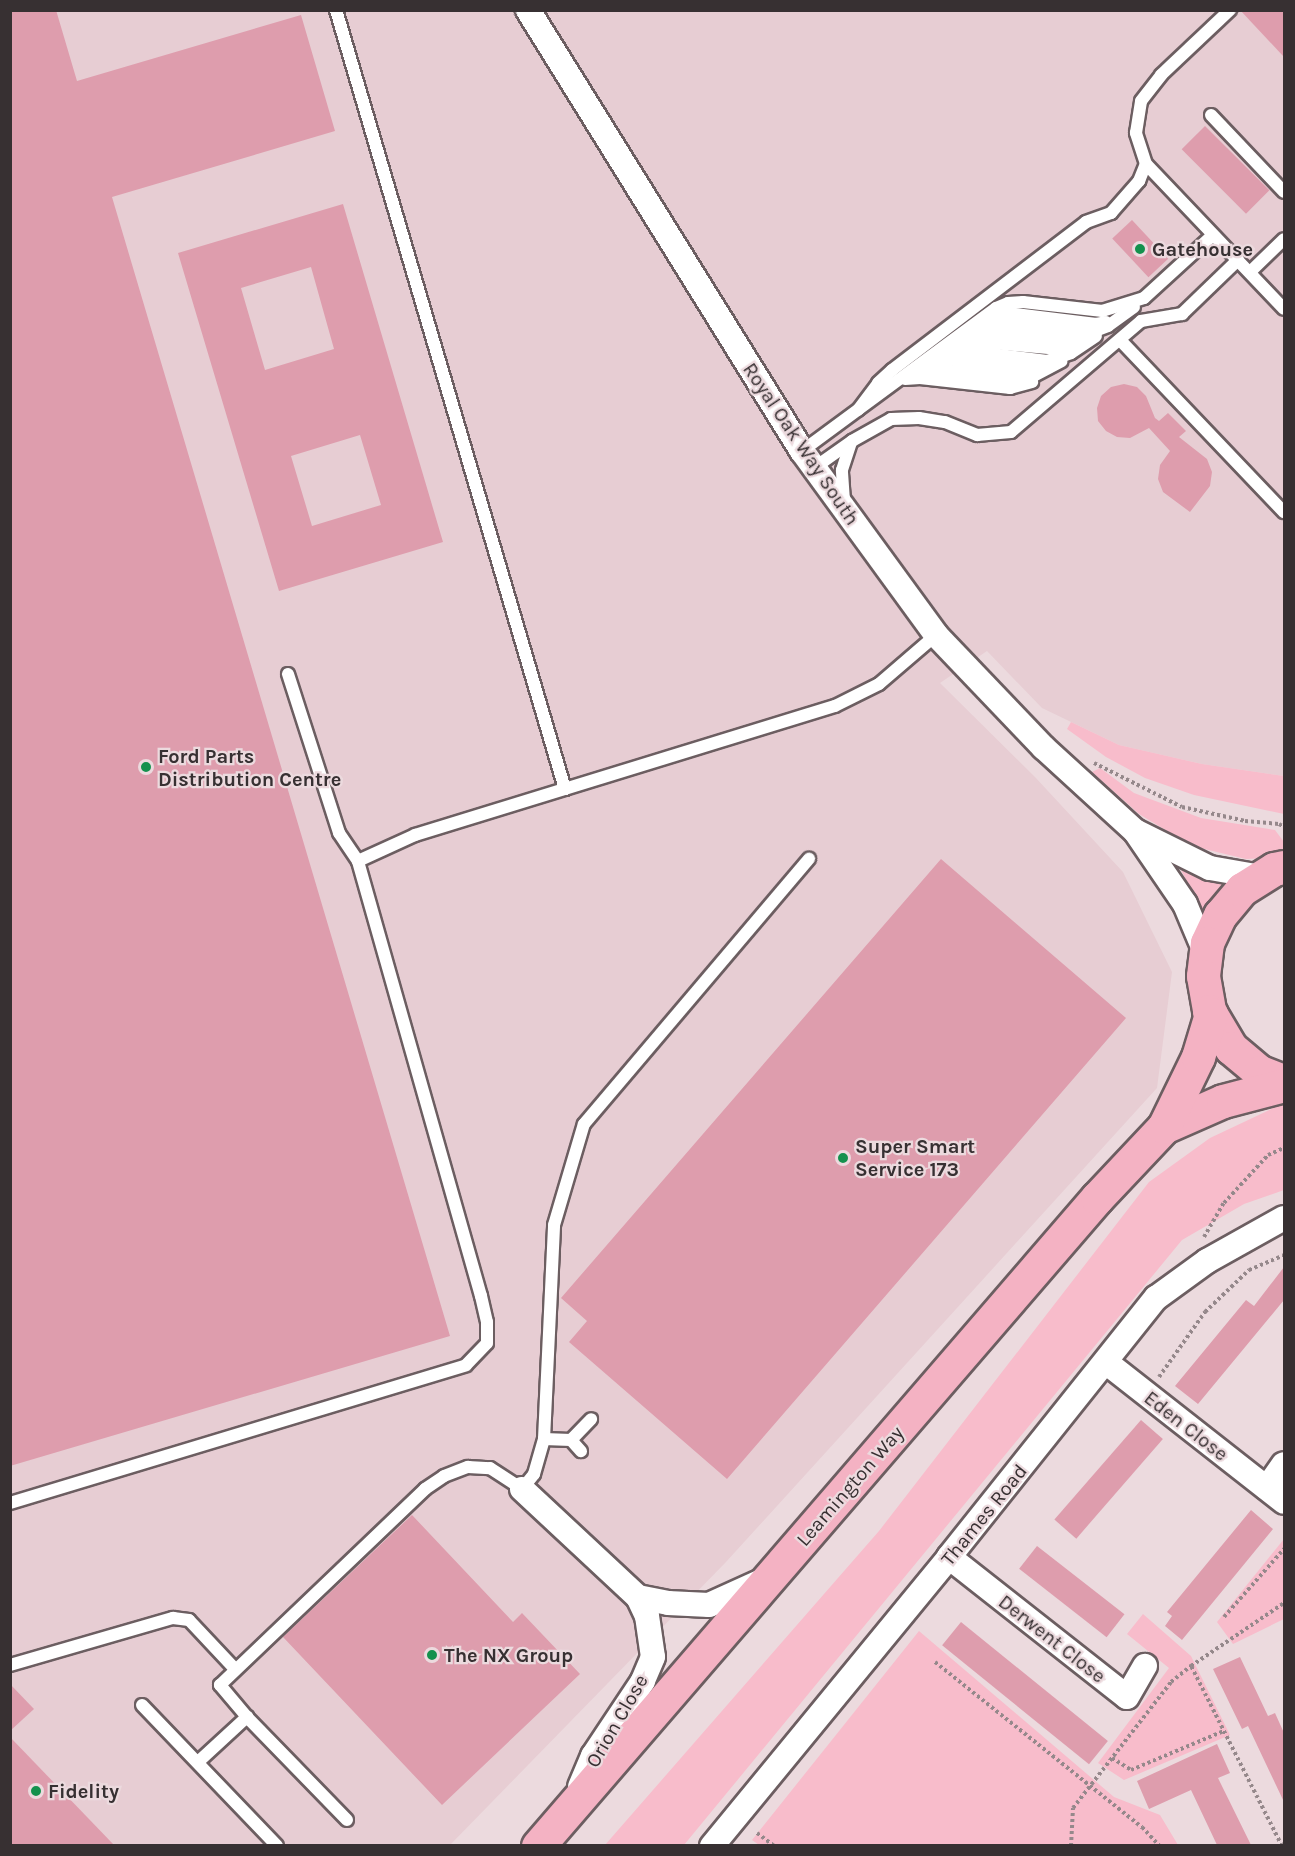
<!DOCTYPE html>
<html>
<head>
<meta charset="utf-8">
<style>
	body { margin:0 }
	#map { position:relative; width:1295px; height:1856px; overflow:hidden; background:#ecdade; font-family:Karla,sans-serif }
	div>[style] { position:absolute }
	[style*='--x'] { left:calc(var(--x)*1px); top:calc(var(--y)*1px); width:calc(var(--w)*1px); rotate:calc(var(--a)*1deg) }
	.built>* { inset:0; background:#e7cdd3 }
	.green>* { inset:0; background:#f8bccb }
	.building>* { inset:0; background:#de9dad; transform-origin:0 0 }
	.path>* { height:4px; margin-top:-2px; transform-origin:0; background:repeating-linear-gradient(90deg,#95888b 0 3px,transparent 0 6px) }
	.roads { filter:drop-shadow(2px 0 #6c5e61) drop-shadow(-2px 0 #6c5e61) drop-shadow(0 2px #6c5e61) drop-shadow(0 -2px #6c5e61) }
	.service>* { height:12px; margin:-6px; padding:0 6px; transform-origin:6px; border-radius:6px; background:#fff }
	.minor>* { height:24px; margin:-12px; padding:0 12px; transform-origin:12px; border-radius:12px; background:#fff }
	.trunk>* { height:33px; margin:-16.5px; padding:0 16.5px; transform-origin:16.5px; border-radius:16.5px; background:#f4b2c3 }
	.dots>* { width:16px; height:16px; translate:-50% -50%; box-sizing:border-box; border:3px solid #ecdade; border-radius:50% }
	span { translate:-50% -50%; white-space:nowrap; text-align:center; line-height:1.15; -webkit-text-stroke:4.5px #ecdade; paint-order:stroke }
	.poi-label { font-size:20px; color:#373032; font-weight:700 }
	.left { translate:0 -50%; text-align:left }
	.street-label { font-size:20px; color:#373032 }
	.frame { position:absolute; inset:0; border:12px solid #373032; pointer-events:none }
</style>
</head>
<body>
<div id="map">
	<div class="built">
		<i style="clip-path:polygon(11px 11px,1284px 11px,1284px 776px,1202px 764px,1119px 745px,1042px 708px,987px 651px,940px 683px,1035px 777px,1123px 872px,1172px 972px,1157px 1088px,726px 1562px,450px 1845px,11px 1846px)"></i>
	</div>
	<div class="green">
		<i style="clip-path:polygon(1071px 722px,1119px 745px,1202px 764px,1284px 776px,1284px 814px,1194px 795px,1145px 778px,1106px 757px,1067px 729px)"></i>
		<i style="clip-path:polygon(1100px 768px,1134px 793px,1201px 818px,1275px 830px,1284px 842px,1284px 857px,1246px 859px,1192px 846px,1139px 814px,1092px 772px)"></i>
		<i style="clip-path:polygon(1179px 866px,1235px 883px,1203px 913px)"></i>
		<i style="clip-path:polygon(1284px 1103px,1284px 1190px,1244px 1204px,1182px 1240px,684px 1845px,605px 1845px,879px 1531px,1149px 1182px,1210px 1138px)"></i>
		<i style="clip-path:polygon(1284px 1539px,1284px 1619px,1233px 1644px,1217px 1622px)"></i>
		<i style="clip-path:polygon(1143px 1614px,1191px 1656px,1230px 1735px,1124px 1780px,1098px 1763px,1169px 1668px,1127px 1634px)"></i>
		<i style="clip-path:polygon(919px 1631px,1114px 1797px,1160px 1815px,1178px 1845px,759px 1845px,752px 1840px)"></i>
	</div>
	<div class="building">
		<i style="clip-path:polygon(10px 10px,56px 10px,77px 81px,301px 15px,335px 131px,112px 197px,450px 1336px,10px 1466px)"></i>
		<i style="clip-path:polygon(1240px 10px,1284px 10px,1284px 57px)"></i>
		<i style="left:1205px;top:126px;width:91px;height:33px;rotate:45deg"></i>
		<i style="clip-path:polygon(evenodd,343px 204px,443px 542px,279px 591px,178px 253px,343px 204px,311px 267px,334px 349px,265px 370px,241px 288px,311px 267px,343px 204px,360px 435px,381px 505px,312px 526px,291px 456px,360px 435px)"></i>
		<i style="left:1132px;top:220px;width:53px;height:27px;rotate:47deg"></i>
		<i style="clip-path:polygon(1124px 384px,1137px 387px,1146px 396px,1155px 418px,1159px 421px,1168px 413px,1186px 431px,1179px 437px,1207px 459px,1212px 472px,1210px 486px,1190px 512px,1163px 492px,1158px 479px,1160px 465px,1170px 451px,1149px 428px,1130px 438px,1117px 437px,1106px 431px,1098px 421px,1097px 408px,1101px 396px,1111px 387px)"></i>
		<i style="clip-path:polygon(941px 859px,1126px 1018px,727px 1479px,569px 1342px,587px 1321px,561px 1298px)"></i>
		<i style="clip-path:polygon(1284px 1267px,1284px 1300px,1198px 1404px,1175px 1386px,1246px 1300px,1254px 1306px)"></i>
		<i style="left:1141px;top:1420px;width:29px;height:132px;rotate:41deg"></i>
		<i style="clip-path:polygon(1251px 1510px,1273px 1529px,1182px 1640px,1165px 1626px,1172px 1616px,1167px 1612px)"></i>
		<i style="clip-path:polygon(412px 1515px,513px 1622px,522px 1613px,580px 1674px,442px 1805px,283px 1637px)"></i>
		<i style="left:1037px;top:1546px;width:111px;height:29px;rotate:38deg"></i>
		<i style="left:961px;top:1622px;width:189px;height:30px;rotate:39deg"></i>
		<i style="clip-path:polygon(1240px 1657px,1268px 1716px,1275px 1713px,1284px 1733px,1284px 1802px,1248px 1726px,1242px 1729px,1213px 1669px)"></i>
		<i style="clip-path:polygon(10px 1684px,34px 1709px,10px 1731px)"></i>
		<i style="clip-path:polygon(10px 1737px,114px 1845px,10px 1845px)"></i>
		<i style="clip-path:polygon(1217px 1744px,1230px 1773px,1218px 1778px,1251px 1845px,1217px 1845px,1191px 1790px,1149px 1809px,1137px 1781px)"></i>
	</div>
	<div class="path">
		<i style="--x:1094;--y:763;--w:98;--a:26.6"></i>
		<i style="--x:1182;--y:807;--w:65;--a:12.5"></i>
		<i style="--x:1245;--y:821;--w:34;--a:5"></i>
		<i style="--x:1279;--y:824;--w:6;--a:31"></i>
		<i style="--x:1204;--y:1237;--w:39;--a:-60"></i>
		<i style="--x:1224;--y:1203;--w:65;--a:-47.5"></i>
		<i style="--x:1268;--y:1155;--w:17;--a:-24"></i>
		<i style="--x:1159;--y:1377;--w:80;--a:-54.7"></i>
		<i style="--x:1205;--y:1312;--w:61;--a:-43.7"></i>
		<i style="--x:1249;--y:1270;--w:38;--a:-23"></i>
		<i style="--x:1224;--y:1617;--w:91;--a:-48.6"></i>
		<i style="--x:935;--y:1662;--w:265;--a:38.6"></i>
		<i style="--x:1142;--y:1827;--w:26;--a:47"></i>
		<i style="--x:1112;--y:1758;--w:22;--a:32"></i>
		<i style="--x:1131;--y:1770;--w:101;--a:-22.8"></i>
		<i style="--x:757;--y:1833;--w:21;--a:37"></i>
		<i style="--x:1071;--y:1846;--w:38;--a:-87"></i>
		<i style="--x:1073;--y:1808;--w:160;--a:-52.1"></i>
		<i style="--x:1171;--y:1682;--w:26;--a:-39"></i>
		<i style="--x:1282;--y:1846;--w:202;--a:-116.8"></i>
		<i style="--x:1191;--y:1666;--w:112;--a:-34.1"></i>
	</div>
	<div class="roads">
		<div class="service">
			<i style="--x:336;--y:10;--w:812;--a:73.62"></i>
			<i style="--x:1211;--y:115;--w:106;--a:46.5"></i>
			<i style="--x:1146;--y:164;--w:200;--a:46.4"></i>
			<i style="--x:1250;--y:272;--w:47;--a:-44.1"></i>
			<i style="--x:990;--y:315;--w:17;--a:-7"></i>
			<i style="--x:1007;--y:313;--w:90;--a:7"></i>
			<i style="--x:1096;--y:324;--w:10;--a:-11"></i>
			<i style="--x:976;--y:325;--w:19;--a:-6"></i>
			<i style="--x:995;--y:323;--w:96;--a:6"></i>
			<i style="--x:1090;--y:333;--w:19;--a:-21"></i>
			<i style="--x:1108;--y:326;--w:32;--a:-36"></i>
			<i style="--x:966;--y:333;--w:16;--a:-4"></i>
			<i style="--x:982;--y:332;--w:91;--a:6.3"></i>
			<i style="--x:1072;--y:342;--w:11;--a:-5"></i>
			<i style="--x:1120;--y:340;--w:238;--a:46.4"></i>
			<i style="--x:952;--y:343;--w:18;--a:-6"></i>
			<i style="--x:970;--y:341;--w:98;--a:5.2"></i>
			<i style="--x:940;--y:352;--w:18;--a:-6"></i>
			<i style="--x:958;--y:350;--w:90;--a:7"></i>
			<i style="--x:1047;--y:361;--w:25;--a:-18"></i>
			<i style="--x:1071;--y:353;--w:30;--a:-34"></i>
			<i style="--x:930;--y:361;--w:16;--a:-7"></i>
			<i style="--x:946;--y:359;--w:90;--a:7"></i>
			<i style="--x:1035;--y:370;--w:11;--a:-10"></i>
			<i style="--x:914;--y:371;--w:18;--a:-6"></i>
			<i style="--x:932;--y:369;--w:97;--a:5.9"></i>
			<i style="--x:1028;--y:379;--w:38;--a:-28"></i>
			<i style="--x:905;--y:379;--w:15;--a:-4"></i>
			<i style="--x:920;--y:378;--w:91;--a:6.3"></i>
			<i style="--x:1010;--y:388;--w:23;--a:-15"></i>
			<i style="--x:858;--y:410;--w:34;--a:-53"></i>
			<i style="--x:878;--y:383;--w:19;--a:-43"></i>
			<i style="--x:892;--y:370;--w:244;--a:-37.3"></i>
			<i style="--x:1086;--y:222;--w:27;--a:-20"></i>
			<i style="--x:1111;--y:213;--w:43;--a:-48.8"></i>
			<i style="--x:1139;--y:181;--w:18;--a:-68"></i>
			<i style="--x:1146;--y:164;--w:33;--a:-108"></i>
			<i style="--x:1136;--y:133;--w:32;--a:-81"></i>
			<i style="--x:1141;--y:101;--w:33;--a:-52"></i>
			<i style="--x:1161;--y:75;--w:95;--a:-43.3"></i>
			<i style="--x:802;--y:451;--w:241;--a:-36.4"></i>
			<i style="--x:996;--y:308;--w:13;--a:-23"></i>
			<i style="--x:1008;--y:303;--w:15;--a:-4"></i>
			<i style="--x:1023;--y:302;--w:80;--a:6.5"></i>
			<i style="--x:1102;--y:311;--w:44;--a:-17.2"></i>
			<i style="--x:1144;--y:298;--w:93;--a:-42.4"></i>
			<i style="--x:814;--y:468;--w:47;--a:-35.4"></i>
			<i style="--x:852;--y:441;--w:45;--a:-29.4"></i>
			<i style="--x:891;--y:419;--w:28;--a:-2"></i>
			<i style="--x:919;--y:418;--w:26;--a:9"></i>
			<i style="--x:945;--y:422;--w:35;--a:22"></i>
			<i style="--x:977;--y:435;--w:34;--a:-5"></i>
			<i style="--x:1011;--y:432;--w:171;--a:-40.5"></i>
			<i style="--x:1141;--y:321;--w:42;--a:-9.7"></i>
			<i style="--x:1182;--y:314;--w:78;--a:-44"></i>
			<i style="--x:844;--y:501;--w:31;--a:-94"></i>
			<i style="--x:842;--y:470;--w:29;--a:-72"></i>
			<i style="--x:288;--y:674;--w:167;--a:72.2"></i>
			<i style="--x:339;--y:833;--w:34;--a:56"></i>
			<i style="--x:544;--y:1439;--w:27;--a:2"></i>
			<i style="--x:571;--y:1440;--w:15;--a:48"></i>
			<i style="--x:571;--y:1440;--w:29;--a:-46"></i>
			<i style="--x:10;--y:1503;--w:476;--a:-16.8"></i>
			<i style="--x:466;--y:1365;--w:30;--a:-46"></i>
			<i style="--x:487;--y:1343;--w:21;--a:-90"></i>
			<i style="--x:487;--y:1322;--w:27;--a:-103"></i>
			<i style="--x:481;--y:1296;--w:452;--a:-105.8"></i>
			<i style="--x:358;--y:861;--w:63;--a:-24.5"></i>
			<i style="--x:415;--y:835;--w:439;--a:-17.1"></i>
			<i style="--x:835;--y:706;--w:49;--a:-26.6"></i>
			<i style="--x:879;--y:684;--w:75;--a:-40.7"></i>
			<i style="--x:10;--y:1665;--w:170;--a:-16.1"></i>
			<i style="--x:173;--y:1618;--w:16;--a:7"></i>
			<i style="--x:189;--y:1620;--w:67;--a:46.8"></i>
			<i style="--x:142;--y:1705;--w:195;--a:46.2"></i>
			<i style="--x:198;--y:1762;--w:67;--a:-42.6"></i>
			<i style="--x:347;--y:1820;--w:144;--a:-134.2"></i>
			<i style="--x:247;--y:1717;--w:42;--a:-130.2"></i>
			<i style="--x:220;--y:1685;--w:284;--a:-43.7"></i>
			<i style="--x:425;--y:1489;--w:23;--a:-34"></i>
			<i style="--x:444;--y:1476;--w:26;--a:-21"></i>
			<i style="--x:468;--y:1467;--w:22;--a:3"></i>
			<i style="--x:490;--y:1468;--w:38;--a:33"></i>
			<i style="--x:522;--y:1489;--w:19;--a:-51"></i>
			<i style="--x:534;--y:1474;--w:36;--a:-74"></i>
			<i style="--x:544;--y:1439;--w:214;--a:-87.3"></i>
			<i style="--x:554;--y:1225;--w:105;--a:-73.5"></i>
			<i style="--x:584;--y:1124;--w:348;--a:-49.7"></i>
		</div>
		<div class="minor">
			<i style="--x:528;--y:10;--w:519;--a:58.15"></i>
			<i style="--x:802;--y:451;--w:228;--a:53.9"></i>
			<i style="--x:936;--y:635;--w:155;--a:46.3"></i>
			<i style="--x:1043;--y:747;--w:125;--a:42.4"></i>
			<i style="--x:1135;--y:831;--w:88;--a:55.6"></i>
			<i style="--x:1185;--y:904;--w:54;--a:67.2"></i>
			<i style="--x:1137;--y:832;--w:81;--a:26.3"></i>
			<i style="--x:1210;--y:868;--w:52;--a:10"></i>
			<i style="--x:1107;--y:1363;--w:225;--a:38.1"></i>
			<i style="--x:1267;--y:1488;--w:29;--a:-55"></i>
			<i style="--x:522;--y:1489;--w:158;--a:43"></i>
			<i style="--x:638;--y:1597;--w:21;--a:65"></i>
			<i style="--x:647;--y:1616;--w:41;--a:81.7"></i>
			<i style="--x:653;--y:1657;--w:26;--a:113"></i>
			<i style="--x:643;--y:1681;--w:90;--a:123.7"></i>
			<i style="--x:593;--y:1756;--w:33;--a:113"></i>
			<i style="--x:949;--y:1557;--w:226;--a:38.2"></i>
			<i style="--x:1127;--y:1697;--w:36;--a:-60"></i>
			<i style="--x:638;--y:1597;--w:31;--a:11"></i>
			<i style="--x:668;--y:1603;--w:41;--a:2.8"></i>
			<i style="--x:709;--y:1605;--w:60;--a:-24.4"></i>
			<i style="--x:712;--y:1846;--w:374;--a:-50.6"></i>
			<i style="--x:949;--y:1557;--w:332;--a:-51.4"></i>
			<i style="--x:1156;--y:1298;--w:63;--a:-36"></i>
			<i style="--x:1207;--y:1261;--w:88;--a:-29.2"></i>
		</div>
		<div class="trunk">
			<i style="--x:1284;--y:867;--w:10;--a:169"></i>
			<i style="--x:1274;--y:869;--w:38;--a:148"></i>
			<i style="--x:1242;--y:889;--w:34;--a:130"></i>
			<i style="--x:1220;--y:915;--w:31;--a:115"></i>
			<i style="--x:1207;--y:943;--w:33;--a:97"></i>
			<i style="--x:1203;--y:976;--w:36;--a:80"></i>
			<i style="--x:1209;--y:1011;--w:43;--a:59.3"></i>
			<i style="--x:1231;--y:1048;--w:38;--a:40"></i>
			<i style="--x:1260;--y:1072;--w:26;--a:21"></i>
			<i style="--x:1164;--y:1127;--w:64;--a:-23.8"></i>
			<i style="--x:1223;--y:1101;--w:63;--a:-14.7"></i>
			<i style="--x:538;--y:1846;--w:856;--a:-49.22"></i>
			<i style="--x:1097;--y:1198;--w:98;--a:-46.7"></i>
			<i style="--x:1164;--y:1127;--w:78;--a:-64.1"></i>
			<i style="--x:1198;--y:1057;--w:45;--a:-73.2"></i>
		</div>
	</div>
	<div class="dots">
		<i style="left:1140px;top:249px;background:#14914d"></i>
		<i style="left:146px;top:767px;background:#14914d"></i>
		<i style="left:843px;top:1158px;background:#14914d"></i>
		<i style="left:432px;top:1655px;background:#14914d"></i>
		<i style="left:36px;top:1791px;background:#14914d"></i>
	</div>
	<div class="poi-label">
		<span class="left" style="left:1152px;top:249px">Gatehouse</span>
		<span class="left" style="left:158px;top:768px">Ford Parts<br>Distribution Centre</span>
		<span class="left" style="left:855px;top:1158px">Super Smart<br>Service 173</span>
		<span class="left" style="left:444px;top:1655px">The NX Group</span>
		<span class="left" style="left:48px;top:1791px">Fidelity</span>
	</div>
	<div class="street-label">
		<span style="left:801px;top:444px;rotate:56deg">Royal Oak Way South</span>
		<span style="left:1186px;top:1426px;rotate:38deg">Eden Close</span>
		<span style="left:850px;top:1486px;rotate:-49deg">Leamington Way</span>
		<span style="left:984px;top:1515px;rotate:-51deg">Thames Road</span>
		<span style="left:1052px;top:1639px;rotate:38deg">Derwent Close</span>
		<span style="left:617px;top:1721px;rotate:-60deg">Orion Close</span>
	</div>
	<div class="frame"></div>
</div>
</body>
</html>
